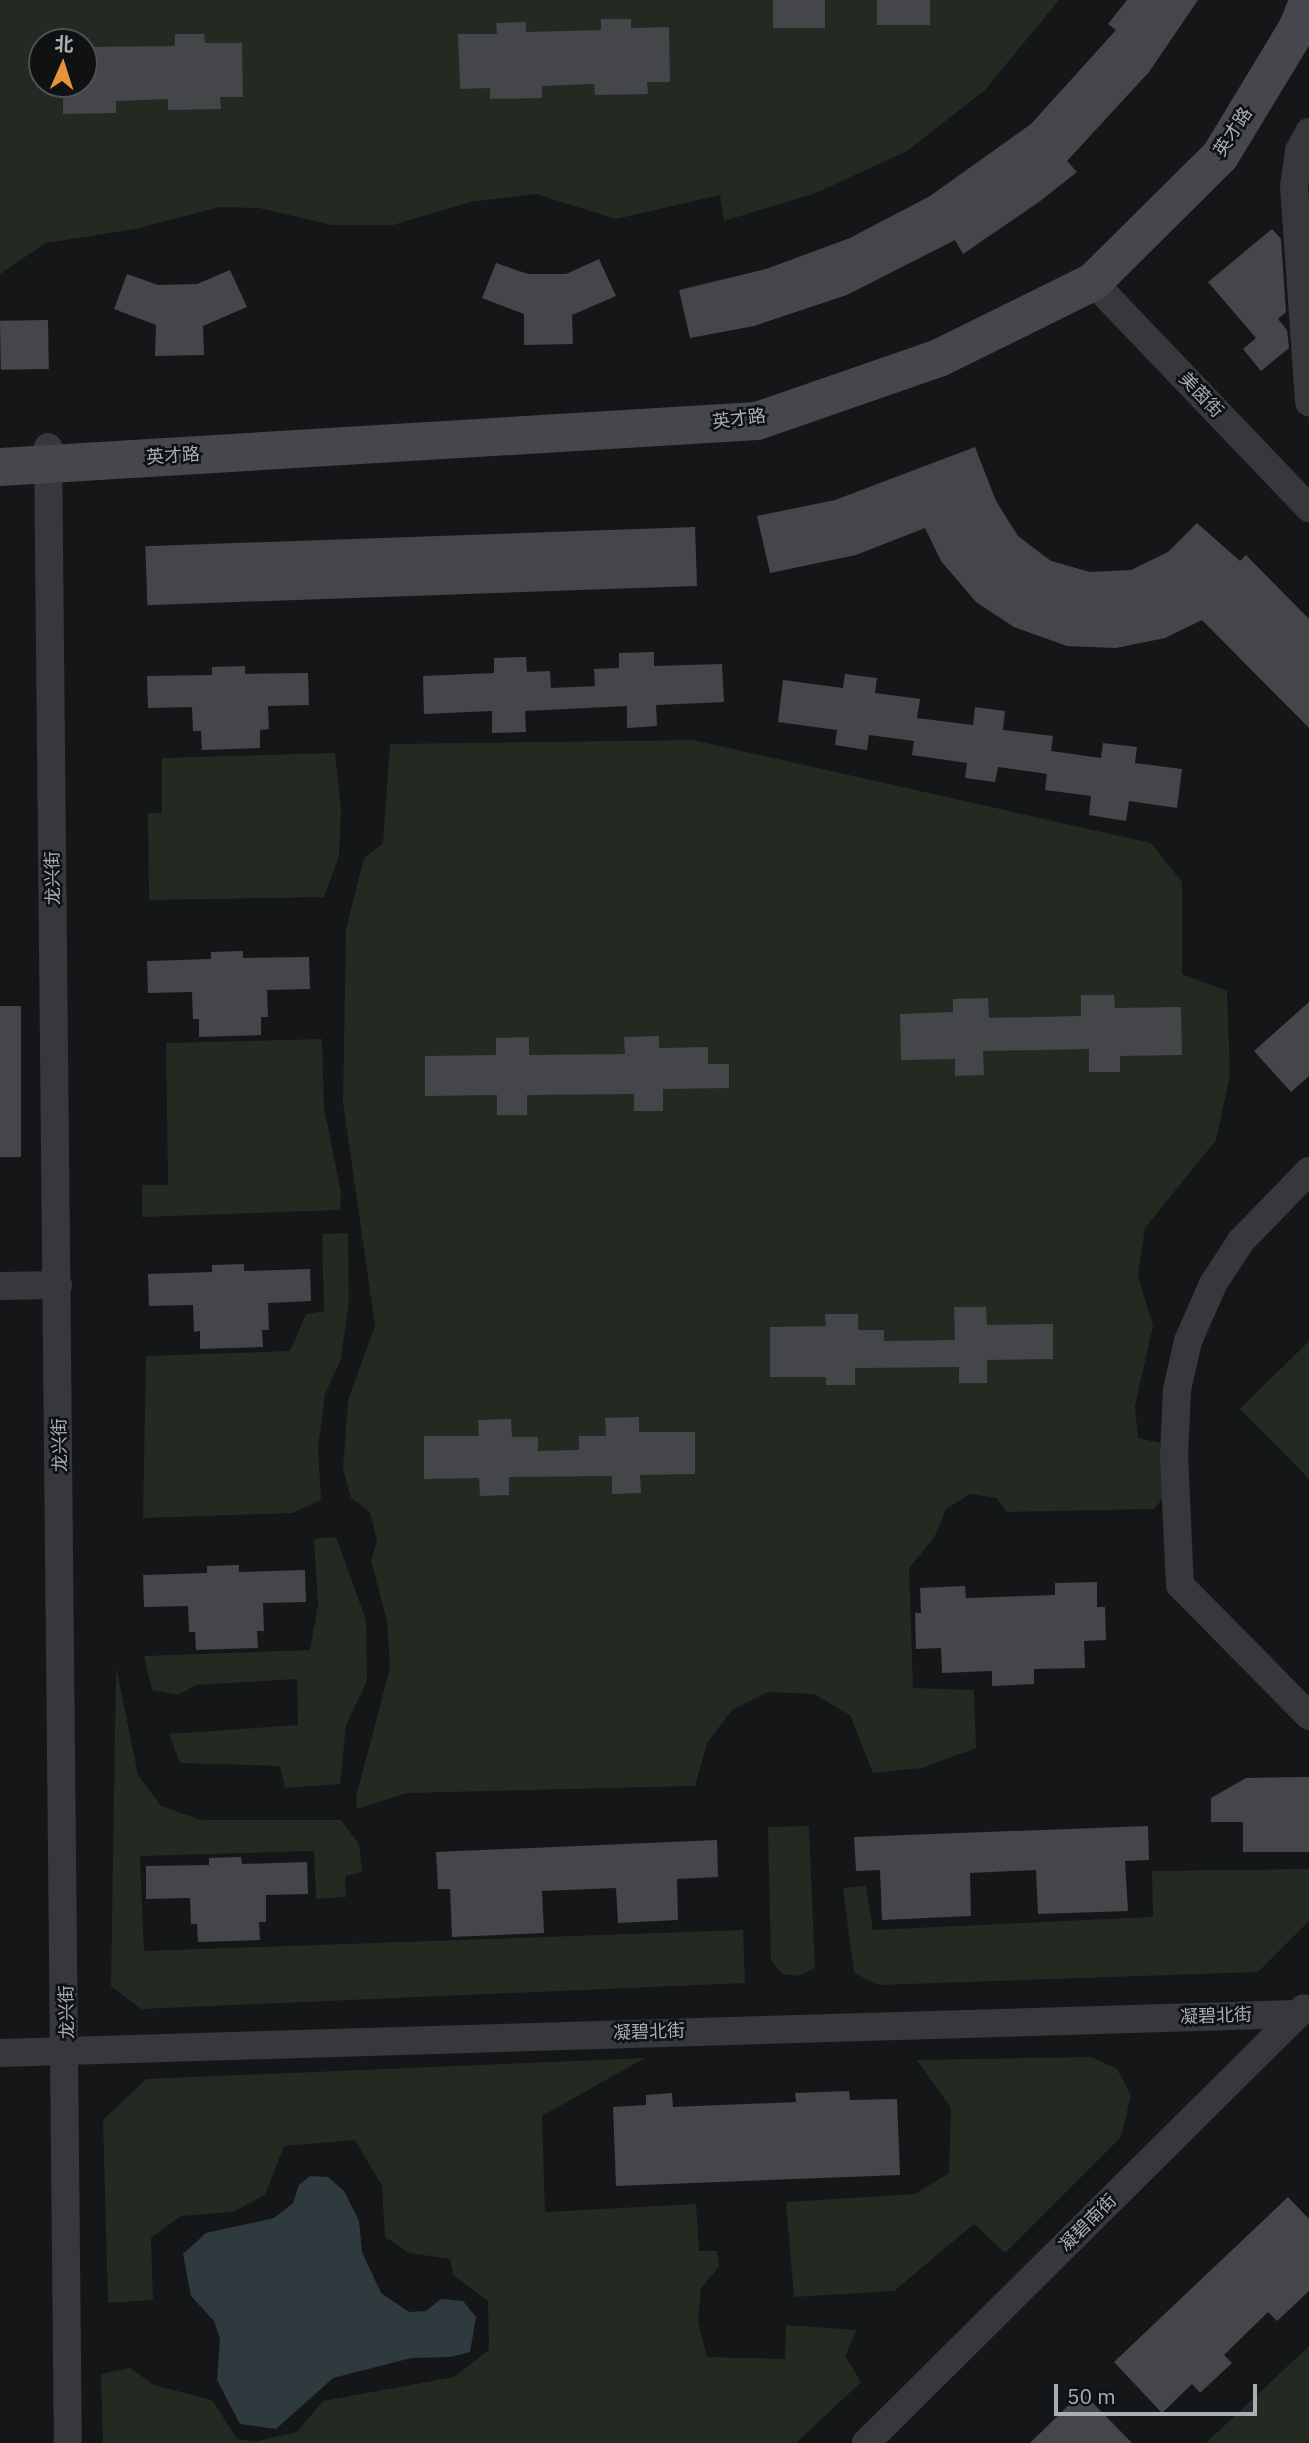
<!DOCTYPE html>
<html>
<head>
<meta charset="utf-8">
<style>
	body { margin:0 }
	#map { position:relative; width:1309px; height:2443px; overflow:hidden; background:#151617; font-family:"IBM Plex Sans","Noto Sans SC",sans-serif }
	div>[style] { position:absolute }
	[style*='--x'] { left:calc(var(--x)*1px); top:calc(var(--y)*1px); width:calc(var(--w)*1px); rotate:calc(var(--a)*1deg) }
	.green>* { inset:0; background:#222a22 }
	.water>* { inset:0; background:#2f3a3f }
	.building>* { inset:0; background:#44464a; transform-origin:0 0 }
	.street>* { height:28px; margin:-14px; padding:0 14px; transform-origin:14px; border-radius:14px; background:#37383c }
	.secondary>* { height:38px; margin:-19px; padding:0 19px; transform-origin:19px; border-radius:19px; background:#45474c }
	span { translate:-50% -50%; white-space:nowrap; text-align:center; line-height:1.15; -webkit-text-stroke:5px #101112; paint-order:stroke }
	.street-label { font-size:18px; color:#a8afb6 }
	.north { position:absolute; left:28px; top:28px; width:70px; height:70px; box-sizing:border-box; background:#101112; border:2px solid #4d5054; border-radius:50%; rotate:3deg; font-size:19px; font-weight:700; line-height:28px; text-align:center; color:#a8afb6 }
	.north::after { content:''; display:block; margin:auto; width:24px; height:32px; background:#e7933d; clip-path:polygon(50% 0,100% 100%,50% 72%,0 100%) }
	.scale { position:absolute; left:1054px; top:2384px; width:203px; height:32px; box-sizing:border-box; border:4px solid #a8afb6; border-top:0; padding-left:9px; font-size:21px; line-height:24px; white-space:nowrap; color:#a8afb6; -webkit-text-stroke:5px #101112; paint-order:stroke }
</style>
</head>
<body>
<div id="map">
	<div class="green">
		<i style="clip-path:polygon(evenodd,0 0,1059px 0,985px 90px,907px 151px,816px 193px,724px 221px,720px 195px,616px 219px,536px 194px,470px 202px,393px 225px,332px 225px,259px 208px,220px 207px,135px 229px,46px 243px,0 274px,0 0,42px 42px,84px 42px,84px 84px,42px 84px,42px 42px)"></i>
		<i style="clip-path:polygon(693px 740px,1151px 843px,1182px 882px,1182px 974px,1227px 991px,1230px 1075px,1216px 1140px,1145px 1228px,1138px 1276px,1153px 1326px,1135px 1406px,1138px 1438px,1160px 1443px,1163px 1498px,1154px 1509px,1006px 1512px,997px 1498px,970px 1494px,946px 1509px,934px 1538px,909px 1568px,913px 1688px,974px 1690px,976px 1748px,922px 1768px,873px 1773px,850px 1715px,814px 1694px,768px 1692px,732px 1710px,707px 1743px,695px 1786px,407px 1793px,357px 1809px,356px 1797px,390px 1668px,387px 1621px,371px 1561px,377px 1541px,370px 1512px,351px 1498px,343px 1469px,348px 1400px,375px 1326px,343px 1103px,346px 929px,364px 858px,383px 843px,390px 744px)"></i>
		<i style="clip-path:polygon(335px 753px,341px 809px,339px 856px,324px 897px,149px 900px,148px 813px,162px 813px,162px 758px)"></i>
		<i style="clip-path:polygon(322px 1039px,324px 1107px,341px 1193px,340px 1210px,142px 1217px,142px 1185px,168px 1185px,166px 1043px)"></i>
		<i style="clip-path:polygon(348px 1233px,349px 1300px,341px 1359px,325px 1394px,318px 1448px,321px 1500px,292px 1513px,143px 1518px,146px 1356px,290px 1351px,306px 1314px,324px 1311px,322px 1234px)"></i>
		<i style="clip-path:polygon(1309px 1341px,1309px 1479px,1240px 1409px)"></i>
		<i style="clip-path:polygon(336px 1537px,366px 1620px,367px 1681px,346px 1725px,340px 1784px,285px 1788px,280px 1766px,180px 1763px,169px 1734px,298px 1725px,297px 1679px,196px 1685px,178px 1695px,152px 1690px,144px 1656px,310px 1650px,318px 1605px,314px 1539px)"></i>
		<i style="clip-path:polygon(116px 1667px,138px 1775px,161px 1806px,201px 1820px,341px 1820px,359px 1844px,362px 1872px,345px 1876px,346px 1897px,316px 1899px,314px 1851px,140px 1856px,144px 1951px,743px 1930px,745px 1983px,141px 2009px,111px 1986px)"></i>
		<i style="clip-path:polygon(809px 1826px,815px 1968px,799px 1976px,782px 1974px,771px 1961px,768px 1827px)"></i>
		<i style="clip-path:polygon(1309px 1869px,1309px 1921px,1258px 1972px,879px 1985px,854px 1973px,843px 1888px,866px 1886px,873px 1930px,1153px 1917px,1152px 1871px)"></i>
		<i style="clip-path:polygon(1091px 2057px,1117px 2069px,1131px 2095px,1121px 2137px,1005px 2253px,974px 2224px,894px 2291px,794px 2297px,786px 2202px,915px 2194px,949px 2173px,951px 2108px,917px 2060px)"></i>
		<i style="clip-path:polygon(645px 2058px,542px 2116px,545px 2212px,696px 2204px,699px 2251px,717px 2251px,719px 2267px,701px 2288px,698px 2321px,707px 2357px,785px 2359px,786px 2325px,857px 2330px,845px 2356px,861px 2382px,796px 2443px,103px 2443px,101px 2374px,130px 2368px,154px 2385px,212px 2400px,237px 2439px,257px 2441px,297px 2432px,323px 2401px,454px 2377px,489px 2350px,488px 2301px,453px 2275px,450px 2259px,409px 2253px,385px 2237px,382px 2186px,355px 2140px,284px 2146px,265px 2195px,233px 2212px,181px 2216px,151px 2238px,153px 2300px,108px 2303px,103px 2120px,146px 2079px)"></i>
		<i style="clip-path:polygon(1309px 2346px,1309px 2443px,1206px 2443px)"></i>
	</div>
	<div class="water">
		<i style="clip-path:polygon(310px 2176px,328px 2177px,344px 2191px,359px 2221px,362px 2252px,381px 2293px,409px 2312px,426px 2311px,441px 2299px,463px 2301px,476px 2317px,470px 2352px,450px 2357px,411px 2358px,333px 2378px,276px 2429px,240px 2424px,217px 2380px,220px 2339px,214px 2321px,191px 2296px,183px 2254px,206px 2233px,274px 2218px,293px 2203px,299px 2185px)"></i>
	</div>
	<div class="building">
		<i style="left:773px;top:0;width:52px;height:28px"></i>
		<i style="left:877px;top:0;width:53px;height:25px"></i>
		<i style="clip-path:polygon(1127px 0,1198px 0,1149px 72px,1067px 161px,1077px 172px,1039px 202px,963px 254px,955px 240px,847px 295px,754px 326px,690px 338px,679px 290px,766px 269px,850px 238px,930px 196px,1031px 124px,1116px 30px,1108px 24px)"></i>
		<i style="clip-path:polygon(601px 19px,631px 19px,631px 28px,669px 27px,670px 82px,647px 82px,648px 94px,595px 95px,594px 84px,542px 86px,542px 98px,490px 99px,490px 88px,460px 89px,458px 34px,497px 34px,496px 23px,526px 22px,526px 32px,601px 30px)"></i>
		<i style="clip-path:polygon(175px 34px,204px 34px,205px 43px,242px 43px,243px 97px,220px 97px,221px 109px,168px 110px,168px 99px,116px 101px,116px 113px,63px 114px,63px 84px,84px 84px,84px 47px,175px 46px)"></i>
		<i style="clip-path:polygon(1272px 229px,1281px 239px,1286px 312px,1278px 319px,1287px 330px,1289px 348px,1261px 371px,1243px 349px,1256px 338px,1208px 282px)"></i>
		<i style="clip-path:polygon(599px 259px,616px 296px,572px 315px,573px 344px,524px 345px,524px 314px,482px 298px,496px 263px,528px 274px,566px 274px)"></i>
		<i style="clip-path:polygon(230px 270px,247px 307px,203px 326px,204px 355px,155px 356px,156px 325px,114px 309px,127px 274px,158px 285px,197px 284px)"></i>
		<i style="left:48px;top:320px;width:49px;height:48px;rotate:89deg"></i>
		<i style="clip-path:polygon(975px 447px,996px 501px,1018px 536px,1051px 561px,1090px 572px,1131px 570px,1168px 552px,1197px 523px,1240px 561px,1246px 555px,1309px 619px,1309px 728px,1202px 620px,1165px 638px,1116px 648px,1067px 646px,1014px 627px,976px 602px,941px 561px,925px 528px,856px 555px,770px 573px,757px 516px,835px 500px)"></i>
		<i style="left:695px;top:527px;width:59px;height:550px;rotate:88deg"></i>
		<i style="clip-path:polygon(654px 652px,654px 666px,722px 664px,724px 702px,656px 705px,657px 726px,627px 728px,627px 706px,525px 711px,526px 732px,492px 733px,492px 711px,424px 714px,423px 676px,494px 673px,494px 658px,526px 657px,527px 672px,550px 671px,551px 688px,595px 686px,594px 669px,619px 668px,619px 653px)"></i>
		<i style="clip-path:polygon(245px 666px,245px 674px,308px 673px,309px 705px,268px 706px,269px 729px,260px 730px,260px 748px,202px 750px,201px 731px,193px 731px,192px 707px,148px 708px,147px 676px,212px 675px,212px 667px)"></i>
		<i style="clip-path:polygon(845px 674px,877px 678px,875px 693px,920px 699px,917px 718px,973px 725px,975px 707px,1005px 711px,1003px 730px,1053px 736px,1051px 751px,1101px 758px,1103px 743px,1137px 747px,1135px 763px,1182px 769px,1177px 808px,1129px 801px,1126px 821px,1089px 815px,1091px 796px,1045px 790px,1047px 774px,998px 767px,995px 782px,965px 778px,967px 763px,912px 755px,914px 741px,869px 735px,867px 750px,835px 745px,837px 730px,778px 722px,783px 680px,843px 688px)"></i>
		<i style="clip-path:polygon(243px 951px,243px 958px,309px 957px,310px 989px,267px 990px,268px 1017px,261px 1017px,261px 1035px,199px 1037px,199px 1019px,193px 1019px,192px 992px,148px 993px,147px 961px,211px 959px,211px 952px)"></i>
		<i style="clip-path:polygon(1081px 995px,1114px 995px,1115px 1008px,1181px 1007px,1182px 1055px,1120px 1056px,1120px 1072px,1089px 1072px,1089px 1049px,983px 1051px,984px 1075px,955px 1076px,955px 1059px,901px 1060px,900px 1014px,953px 1012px,953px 999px,988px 998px,989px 1018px,1081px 1016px)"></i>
		<i style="clip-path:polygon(1309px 1002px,1309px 1076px,1291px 1092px,1254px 1051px)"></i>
		<i style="left:0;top:1006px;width:21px;height:151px"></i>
		<i style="clip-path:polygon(659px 1036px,659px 1048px,708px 1047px,708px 1064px,729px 1064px,729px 1088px,663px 1089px,663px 1111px,634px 1111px,634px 1094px,527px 1095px,527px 1115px,497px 1115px,497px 1095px,425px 1096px,425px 1056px,496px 1055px,496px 1038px,529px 1037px,529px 1055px,625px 1054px,624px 1037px)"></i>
		<i style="clip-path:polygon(244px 1264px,244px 1271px,310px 1269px,311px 1301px,268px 1303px,269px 1330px,262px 1330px,263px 1347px,200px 1349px,200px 1331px,194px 1332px,193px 1305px,149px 1306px,148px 1274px,212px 1272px,212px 1265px)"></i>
		<i style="clip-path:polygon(954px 1307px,986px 1307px,987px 1325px,1053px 1324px,1053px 1359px,987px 1360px,987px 1383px,959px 1383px,959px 1367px,855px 1368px,855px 1385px,826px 1385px,826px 1377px,770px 1377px,770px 1327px,826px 1326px,825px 1314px,858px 1314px,858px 1330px,884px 1330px,884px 1341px,955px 1340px)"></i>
		<i style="clip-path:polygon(639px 1417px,639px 1432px,695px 1432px,695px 1474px,640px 1475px,641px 1493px,612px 1494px,612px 1476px,509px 1477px,509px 1495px,480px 1496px,479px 1478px,424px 1479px,424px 1436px,479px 1436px,478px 1420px,511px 1419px,512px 1437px,538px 1437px,538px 1451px,579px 1450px,579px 1436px,606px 1436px,605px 1418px)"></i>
		<i style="clip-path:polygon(239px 1565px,239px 1572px,305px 1570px,306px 1602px,263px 1603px,264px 1631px,257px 1631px,258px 1648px,196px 1650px,195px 1632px,189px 1632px,188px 1606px,144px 1607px,143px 1575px,207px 1573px,207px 1566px)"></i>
		<i style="clip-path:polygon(1097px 1582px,1097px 1607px,1105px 1607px,1106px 1640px,1084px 1641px,1085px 1668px,1034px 1669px,1034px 1684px,992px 1686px,992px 1671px,942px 1673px,941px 1648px,916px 1649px,915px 1613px,921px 1613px,920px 1588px,965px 1586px,966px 1598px,1055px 1595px,1055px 1583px)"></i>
		<i style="clip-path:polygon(1309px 1777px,1309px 1852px,1243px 1852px,1243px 1822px,1211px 1822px,1211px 1798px,1246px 1778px)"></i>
		<i style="clip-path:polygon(1148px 1826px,1149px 1860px,1125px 1861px,1128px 1911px,1038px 1914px,1036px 1870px,970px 1873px,971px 1916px,882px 1920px,880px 1870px,856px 1871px,854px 1837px)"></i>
		<i style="clip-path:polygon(717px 1840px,718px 1877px,677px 1879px,678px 1920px,618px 1923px,616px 1888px,542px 1891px,544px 1933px,452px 1937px,450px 1889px,438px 1889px,436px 1852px)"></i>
		<i style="clip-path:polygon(241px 1857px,242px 1864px,307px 1862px,308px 1894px,266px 1895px,266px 1922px,259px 1922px,260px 1940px,198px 1942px,197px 1924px,191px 1924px,190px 1898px,146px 1899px,146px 1866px,209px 1865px,209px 1858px)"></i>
		<i style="clip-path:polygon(849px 2091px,850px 2100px,897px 2099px,900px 2175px,616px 2186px,613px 2107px,646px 2105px,646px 2095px,672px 2093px,673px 2107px,796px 2102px,795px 2093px)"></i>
		<i style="clip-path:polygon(1288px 2197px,1309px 2219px,1309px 2291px,1277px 2321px,1268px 2312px,1224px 2355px,1232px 2363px,1200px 2393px,1192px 2384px,1162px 2413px,1114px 2362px)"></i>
		<i style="clip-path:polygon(1082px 2392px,1132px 2443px,1030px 2443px)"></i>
	</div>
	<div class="street">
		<i style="--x:1309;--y:132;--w:21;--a:118"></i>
		<i style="--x:1299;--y:151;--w:35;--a:98"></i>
		<i style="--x:1294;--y:186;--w:217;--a:86"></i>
		<i style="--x:1093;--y:282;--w:313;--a:46.3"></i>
		<i style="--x:48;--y:447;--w:1996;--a:89.43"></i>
		<i style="--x:1309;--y:1171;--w:98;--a:134.2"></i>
		<i style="--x:1241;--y:1241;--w:51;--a:123.1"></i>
		<i style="--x:1213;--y:1284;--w:62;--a:113.7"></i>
		<i style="--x:1188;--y:1341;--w:50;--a:102.7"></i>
		<i style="--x:1177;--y:1390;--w:65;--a:92.6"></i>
		<i style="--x:1174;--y:1455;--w:130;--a:87.4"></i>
		<i style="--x:1180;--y:1585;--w:184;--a:45.4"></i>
		<i style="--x:0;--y:1286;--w:58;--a:-1"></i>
		<i style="--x:0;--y:2053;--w:1299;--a:-1.72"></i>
		<i style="--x:866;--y:2443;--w:617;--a:-44.8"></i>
	</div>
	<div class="secondary">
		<i style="--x:0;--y:467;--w:758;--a:-3.48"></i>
		<i style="--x:757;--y:421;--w:193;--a:-19.1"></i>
		<i style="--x:939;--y:358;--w:172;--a:-26.3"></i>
		<i style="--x:1093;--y:282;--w:179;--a:-44.8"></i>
		<i style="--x:1220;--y:156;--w:149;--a:-58.8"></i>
		<i style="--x:1297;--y:29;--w:31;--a:-68"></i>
	</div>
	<div class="street-label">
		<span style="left:1233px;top:132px;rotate:-57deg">英才路</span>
		<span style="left:1201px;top:395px;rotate:46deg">美茵街</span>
		<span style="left:739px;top:419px;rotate:-7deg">英才路</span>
		<span style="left:173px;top:456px;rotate:-4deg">英才路</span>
		<span style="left:53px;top:878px;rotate:-91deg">龙兴街</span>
		<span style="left:60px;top:1445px;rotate:-91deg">龙兴街</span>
		<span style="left:67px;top:2012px;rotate:-91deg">龙兴街</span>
		<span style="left:1216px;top:2016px;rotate:-2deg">凝碧北街</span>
		<span style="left:649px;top:2032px;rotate:-2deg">凝碧北街</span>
		<span style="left:1088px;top:2223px;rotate:-45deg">凝碧南街</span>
	</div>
	<div class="north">北</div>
	<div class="scale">50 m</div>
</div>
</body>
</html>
